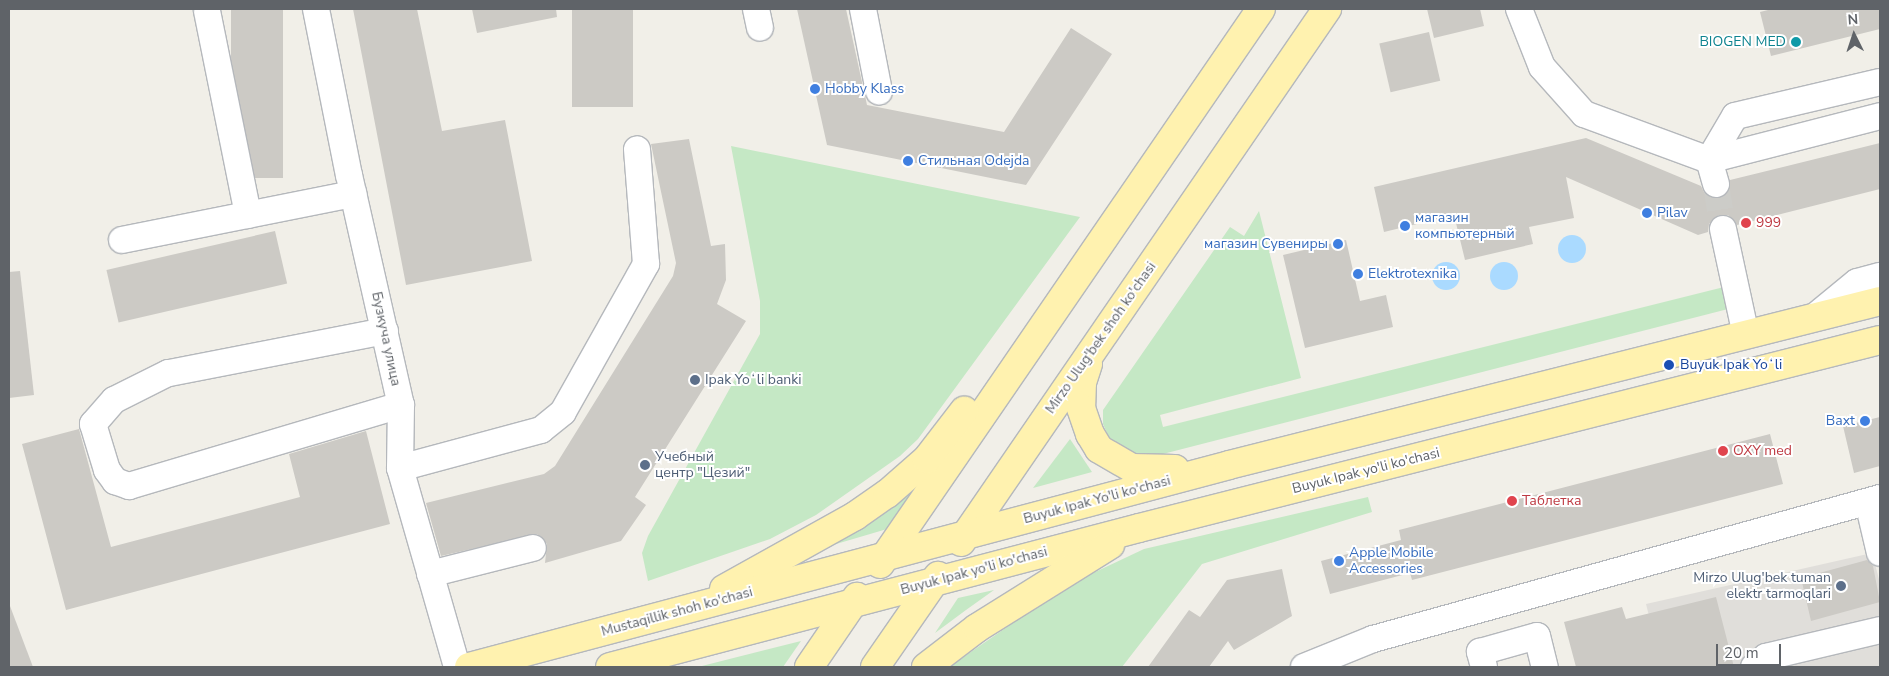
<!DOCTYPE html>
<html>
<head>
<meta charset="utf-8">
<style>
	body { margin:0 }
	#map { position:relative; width:1889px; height:676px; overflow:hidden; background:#f1efe8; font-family:"Nunito Sans",sans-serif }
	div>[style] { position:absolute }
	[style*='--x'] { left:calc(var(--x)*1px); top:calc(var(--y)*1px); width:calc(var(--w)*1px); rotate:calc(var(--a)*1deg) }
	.industrial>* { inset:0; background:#e0deda }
	.green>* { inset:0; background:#c5e8c5 }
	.water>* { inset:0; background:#aadaff }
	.round { border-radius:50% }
	.building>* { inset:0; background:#cccac5; transform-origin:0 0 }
	.minor-tunnel>* { height:26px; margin-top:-13px; transform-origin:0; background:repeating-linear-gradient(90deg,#ccccc8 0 26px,transparent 0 39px) }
	.roads { filter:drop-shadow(1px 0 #b5b8bc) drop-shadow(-1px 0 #b5b8bc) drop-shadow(0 1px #b5b8bc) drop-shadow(0 -1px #b5b8bc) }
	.minor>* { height:26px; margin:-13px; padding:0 13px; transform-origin:13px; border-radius:13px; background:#fff }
	.major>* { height:28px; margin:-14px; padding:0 14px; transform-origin:14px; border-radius:14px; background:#fff2af }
	.dots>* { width:14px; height:14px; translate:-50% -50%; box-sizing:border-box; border:2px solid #fff; border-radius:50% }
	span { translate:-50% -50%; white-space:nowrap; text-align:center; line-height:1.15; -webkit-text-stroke:4px #fff; paint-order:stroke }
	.culture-label { font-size:14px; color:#0d838f }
	.right { translate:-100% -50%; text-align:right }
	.shop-label { font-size:14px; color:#366cbe }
	.left { translate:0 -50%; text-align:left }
	.health-label { font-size:14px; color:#be3a42 }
	.street-label { font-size:14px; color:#5f6368 }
	.transit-label { font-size:14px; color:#164399 }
	.service-label { font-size:14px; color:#4e5e75 }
	.frame { position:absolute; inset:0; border:10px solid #5f6368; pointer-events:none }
	.north { position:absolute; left:1829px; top:10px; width:50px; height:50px; -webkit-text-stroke:4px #fff; paint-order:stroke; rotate:356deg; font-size:14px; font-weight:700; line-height:20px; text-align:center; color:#5f6368 }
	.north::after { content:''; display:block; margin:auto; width:18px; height:22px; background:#5f6368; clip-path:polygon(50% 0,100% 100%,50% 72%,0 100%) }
	.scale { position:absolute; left:1716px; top:644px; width:65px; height:22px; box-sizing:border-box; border:2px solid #5f6368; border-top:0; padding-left:6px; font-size:15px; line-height:18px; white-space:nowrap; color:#5f6368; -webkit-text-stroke:4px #fff; paint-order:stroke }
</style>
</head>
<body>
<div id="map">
	<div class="industrial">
		<i style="clip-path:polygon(1872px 553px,1880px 583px,1880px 667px,1662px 667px,1646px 604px)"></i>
	</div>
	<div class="green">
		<i style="clip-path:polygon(731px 146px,1080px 217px,918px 439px,900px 456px,816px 515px,770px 539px,648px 581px,642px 553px,648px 536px,760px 334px,760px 301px)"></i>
		<i style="clip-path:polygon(1259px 211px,1301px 378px,1160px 415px,1163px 427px,1728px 286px,1732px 308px,1155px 456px,1135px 456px,1109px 438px,1103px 424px,1103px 410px,1230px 227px,1244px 236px)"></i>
		<i style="clip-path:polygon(1070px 439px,1092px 472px,1033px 488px)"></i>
		<i style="clip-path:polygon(942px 454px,887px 529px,826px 547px)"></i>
		<i style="clip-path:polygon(1368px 497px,1372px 512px,1202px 564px,1122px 667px,949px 667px,1039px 605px,1091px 574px,1144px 549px)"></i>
		<i style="clip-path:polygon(994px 590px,966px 610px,935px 633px,958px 598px)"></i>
		<i style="clip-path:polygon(801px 641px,783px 667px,698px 667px)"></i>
	</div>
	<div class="water">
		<i class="round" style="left:1558px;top:235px;width:28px;height:28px"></i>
		<i class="round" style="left:1490px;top:262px;width:28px;height:28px"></i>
		<i class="round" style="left:1432px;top:262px;width:28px;height:28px"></i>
	</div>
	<div class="building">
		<i style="left:231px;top:9px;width:52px;height:169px"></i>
		<i style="clip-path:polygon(353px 9px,417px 9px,442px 131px,505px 120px,532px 261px,406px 285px)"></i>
		<i style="clip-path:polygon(472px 9px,556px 9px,557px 17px,477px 33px)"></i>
		<i style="left:572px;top:9px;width:61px;height:98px"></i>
		<i style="clip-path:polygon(797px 9px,846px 9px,867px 105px,1004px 132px,1071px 28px,1112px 54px,1026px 185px,827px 145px)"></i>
		<i style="clip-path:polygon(1427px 9px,1480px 9px,1484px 26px,1434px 38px)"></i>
		<i style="clip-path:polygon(1772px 9px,1880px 9px,1880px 29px,1771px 56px,1760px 12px)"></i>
		<i style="left:1429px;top:32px;width:50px;height:51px;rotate:77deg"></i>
		<i style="clip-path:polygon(1586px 138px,1701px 186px,1705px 194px,1713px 199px,1727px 194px,1730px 180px,1880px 143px,1880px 189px,1737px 225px,1728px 215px,1719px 215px,1709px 224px,1708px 232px,1698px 235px,1566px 177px,1574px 218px,1529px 227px,1533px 244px,1465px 260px,1454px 215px,1384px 232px,1374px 187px)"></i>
		<i style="clip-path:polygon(689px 139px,711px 246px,725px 244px,726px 280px,717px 304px,746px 321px,635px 497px,646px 505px,621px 541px,545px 563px,547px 544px,537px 534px,441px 556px,426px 503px,544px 474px,555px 466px,673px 276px,676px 263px,651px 144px)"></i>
		<i style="left:275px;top:231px;width:54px;height:173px;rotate:77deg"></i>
		<i style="clip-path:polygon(1346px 240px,1360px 301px,1386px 295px,1393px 327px,1305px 348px,1283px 255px)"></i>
		<i style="clip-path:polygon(20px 271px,34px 395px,9px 398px,9px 272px)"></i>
		<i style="clip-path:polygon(1880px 417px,1880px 466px,1854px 473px,1843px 426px)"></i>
		<i style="clip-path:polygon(79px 429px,111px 547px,300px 497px,289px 454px,366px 431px,390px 524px,66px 610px,22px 444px)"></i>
		<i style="clip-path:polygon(1770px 434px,1783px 484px,1412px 580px,1410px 573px,1330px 594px,1321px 561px,1401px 540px,1399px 530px)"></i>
		<i style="clip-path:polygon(1867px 560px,1873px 566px,1880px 602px,1811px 621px,1801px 578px)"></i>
		<i style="clip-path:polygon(1282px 569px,1292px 616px,1234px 650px,1228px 641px,1209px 667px,1148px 667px,1189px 610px,1200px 617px,1227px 580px)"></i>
		<i style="clip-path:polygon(1716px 597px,1734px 667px,1576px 667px,1564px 622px,1622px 607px,1626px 619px)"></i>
		<i style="clip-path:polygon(10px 606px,33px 667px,9px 667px)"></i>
	</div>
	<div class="minor-tunnel">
		<i style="--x:1716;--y:184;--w:46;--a:81.2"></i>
	</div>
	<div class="roads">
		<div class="minor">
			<i style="--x:316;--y:9;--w:169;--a:78.8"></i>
			<i style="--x:349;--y:175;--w:236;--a:77.3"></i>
			<i style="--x:401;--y:405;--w:63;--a:90.9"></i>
			<i style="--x:400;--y:468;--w:207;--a:74"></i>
			<i style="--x:756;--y:9;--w:19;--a:78"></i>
			<i style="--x:863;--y:9;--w:84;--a:79"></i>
			<i style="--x:1519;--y:9;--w:62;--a:68.4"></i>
			<i style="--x:1542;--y:67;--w:63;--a:48.2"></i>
			<i style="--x:1584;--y:114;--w:133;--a:20.2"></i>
			<i style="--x:1709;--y:160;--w:51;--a:-59.4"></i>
			<i style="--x:1735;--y:116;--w:149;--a:-13.2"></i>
			<i style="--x:207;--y:11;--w:208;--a:78.6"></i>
			<i style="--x:1716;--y:184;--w:25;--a:-106"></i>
			<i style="--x:1709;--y:160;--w:177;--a:-14.4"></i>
			<i style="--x:1723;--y:229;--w:108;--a:77.8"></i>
			<i style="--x:122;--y:240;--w:236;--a:-11.3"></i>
			<i style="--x:1813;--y:318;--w:57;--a:-39.3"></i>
			<i style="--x:1857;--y:282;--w:24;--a:-15"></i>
			<i style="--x:385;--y:331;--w:221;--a:169"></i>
			<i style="--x:168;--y:373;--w:60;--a:153.4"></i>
			<i style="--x:114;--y:400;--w:32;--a:131"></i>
			<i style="--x:93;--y:424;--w:48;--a:73.1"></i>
			<i style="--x:107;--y:470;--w:14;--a:54"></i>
			<i style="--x:115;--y:481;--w:15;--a:20"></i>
			<i style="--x:129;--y:486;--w:284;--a:-16.6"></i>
			<i style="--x:400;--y:468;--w:146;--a:-15.1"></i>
			<i style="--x:541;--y:430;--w:28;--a:-39"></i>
			<i style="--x:563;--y:412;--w:170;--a:-60.7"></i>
			<i style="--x:646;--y:264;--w:115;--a:-94.5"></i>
			<i style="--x:1868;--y:502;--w:52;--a:76.8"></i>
			<i style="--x:430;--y:574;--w:106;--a:-14.2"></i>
			<i style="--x:1304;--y:667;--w:74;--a:-22.1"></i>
			<i style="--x:1373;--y:639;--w:526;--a:-15.54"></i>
			<i style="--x:1484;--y:667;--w:16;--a:-105"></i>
			<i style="--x:1480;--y:652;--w:59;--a:-15.7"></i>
			<i style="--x:1537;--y:636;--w:32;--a:76"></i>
			<i style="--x:1754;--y:667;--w:16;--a:-40"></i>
			<i style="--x:1766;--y:657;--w:117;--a:-13.3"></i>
		</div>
		<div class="major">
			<i style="--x:1088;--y:364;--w:19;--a:108"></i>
			<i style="--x:1082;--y:382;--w:26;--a:92"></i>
			<i style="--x:1081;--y:408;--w:28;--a:71"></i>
			<i style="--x:1090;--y:434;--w:17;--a:59"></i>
			<i style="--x:1099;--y:449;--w:38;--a:30"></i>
			<i style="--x:1132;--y:468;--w:43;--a:1.3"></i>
			<i style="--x:961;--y:542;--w:647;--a:-55.52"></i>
			<i style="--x:880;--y:564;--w:673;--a:-55.53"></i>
			<i style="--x:724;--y:589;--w:150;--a:-29.1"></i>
			<i style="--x:855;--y:516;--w:39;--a:-35"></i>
			<i style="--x:887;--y:494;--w:53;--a:-41.2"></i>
			<i style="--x:927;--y:459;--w:61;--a:-52.4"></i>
			<i style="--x:469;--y:667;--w:786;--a:-14.88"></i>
			<i style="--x:1229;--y:465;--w:671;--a:-14.14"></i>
			<i style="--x:610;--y:667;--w:547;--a:-14.72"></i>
			<i style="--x:1139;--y:528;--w:764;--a:-14.24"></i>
			<i style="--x:809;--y:667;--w:85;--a:-55.6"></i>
			<i style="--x:875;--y:667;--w:111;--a:-55.3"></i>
			<i style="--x:926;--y:667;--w:64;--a:-37.4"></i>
			<i style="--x:977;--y:628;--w:157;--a:-32"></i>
		</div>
	</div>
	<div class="dots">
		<i style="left:1796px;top:42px;background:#0f9aa8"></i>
		<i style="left:815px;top:89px;background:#3f7fe0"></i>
		<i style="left:908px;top:161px;background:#3f7fe0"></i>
		<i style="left:1647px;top:213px;background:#3f7fe0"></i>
		<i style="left:1746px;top:223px;background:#e0444e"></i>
		<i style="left:1405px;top:226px;background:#3f7fe0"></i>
		<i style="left:1338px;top:244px;background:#3f7fe0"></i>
		<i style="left:1358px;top:274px;background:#3f7fe0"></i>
		<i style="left:1669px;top:365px;background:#1a4fb4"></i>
		<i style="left:695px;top:380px;background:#5c6f8a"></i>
		<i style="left:1865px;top:421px;background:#3f7fe0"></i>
		<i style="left:1723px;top:451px;background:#e0444e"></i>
		<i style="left:645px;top:465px;background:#5c6f8a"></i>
		<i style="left:1512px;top:501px;background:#e0444e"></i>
		<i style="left:1339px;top:561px;background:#3f7fe0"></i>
		<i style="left:1841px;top:586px;background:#5c6f8a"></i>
	</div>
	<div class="culture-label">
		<span class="right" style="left:1786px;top:42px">BIOGEN MED</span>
	</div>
	<div class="shop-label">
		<span class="left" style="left:825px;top:89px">Hobby Klass</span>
		<span class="left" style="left:918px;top:161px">Стильная Odejda</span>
		<span class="left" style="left:1657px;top:213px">Pilav</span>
		<span class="left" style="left:1415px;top:226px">магазин<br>компьютерный</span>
		<span class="right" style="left:1328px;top:244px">магазин Сувениры</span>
		<span class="left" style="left:1368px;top:274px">Elektrotexnika</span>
		<span class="right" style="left:1855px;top:421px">Baxt</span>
		<span class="left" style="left:1349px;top:561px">Apple Mobile<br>Accessories</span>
	</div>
	<div class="health-label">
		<span class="left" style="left:1756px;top:223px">999</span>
		<span class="left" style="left:1733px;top:451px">OXY med</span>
		<span class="left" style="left:1522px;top:501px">Таблетка</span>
	</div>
	<div class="street-label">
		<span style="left:1101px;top:338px;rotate:-55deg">Mirzo Ulug'bek shoh ko'chasi</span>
		<span style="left:386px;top:339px;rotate:78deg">Бузкуча улица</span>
		<span style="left:1366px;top:471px;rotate:-14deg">Buyuk Ipak yo'li ko'chasi</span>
		<span style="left:1097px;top:500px;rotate:-15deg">Buyuk Ipak Yo'li ko'chasi</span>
		<span style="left:974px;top:571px;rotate:-15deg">Buyuk Ipak yo'li ko'chasi</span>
		<span style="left:677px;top:612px;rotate:-15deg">Mustaqillik shoh ko'chasi</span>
	</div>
	<div class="transit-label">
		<span class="left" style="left:1680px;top:365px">Buyuk Ipak Yoʻli</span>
	</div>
	<div class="service-label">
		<span class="left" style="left:705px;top:380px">Ipak Yoʻli banki</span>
		<span class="left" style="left:655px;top:465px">Учебный<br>центр "Цезий"</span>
		<span class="right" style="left:1831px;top:586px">Mirzo Ulug'bek tuman<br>elektr tarmoqlari</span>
	</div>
	<div class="frame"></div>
	<div class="north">N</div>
	<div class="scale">20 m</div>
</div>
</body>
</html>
